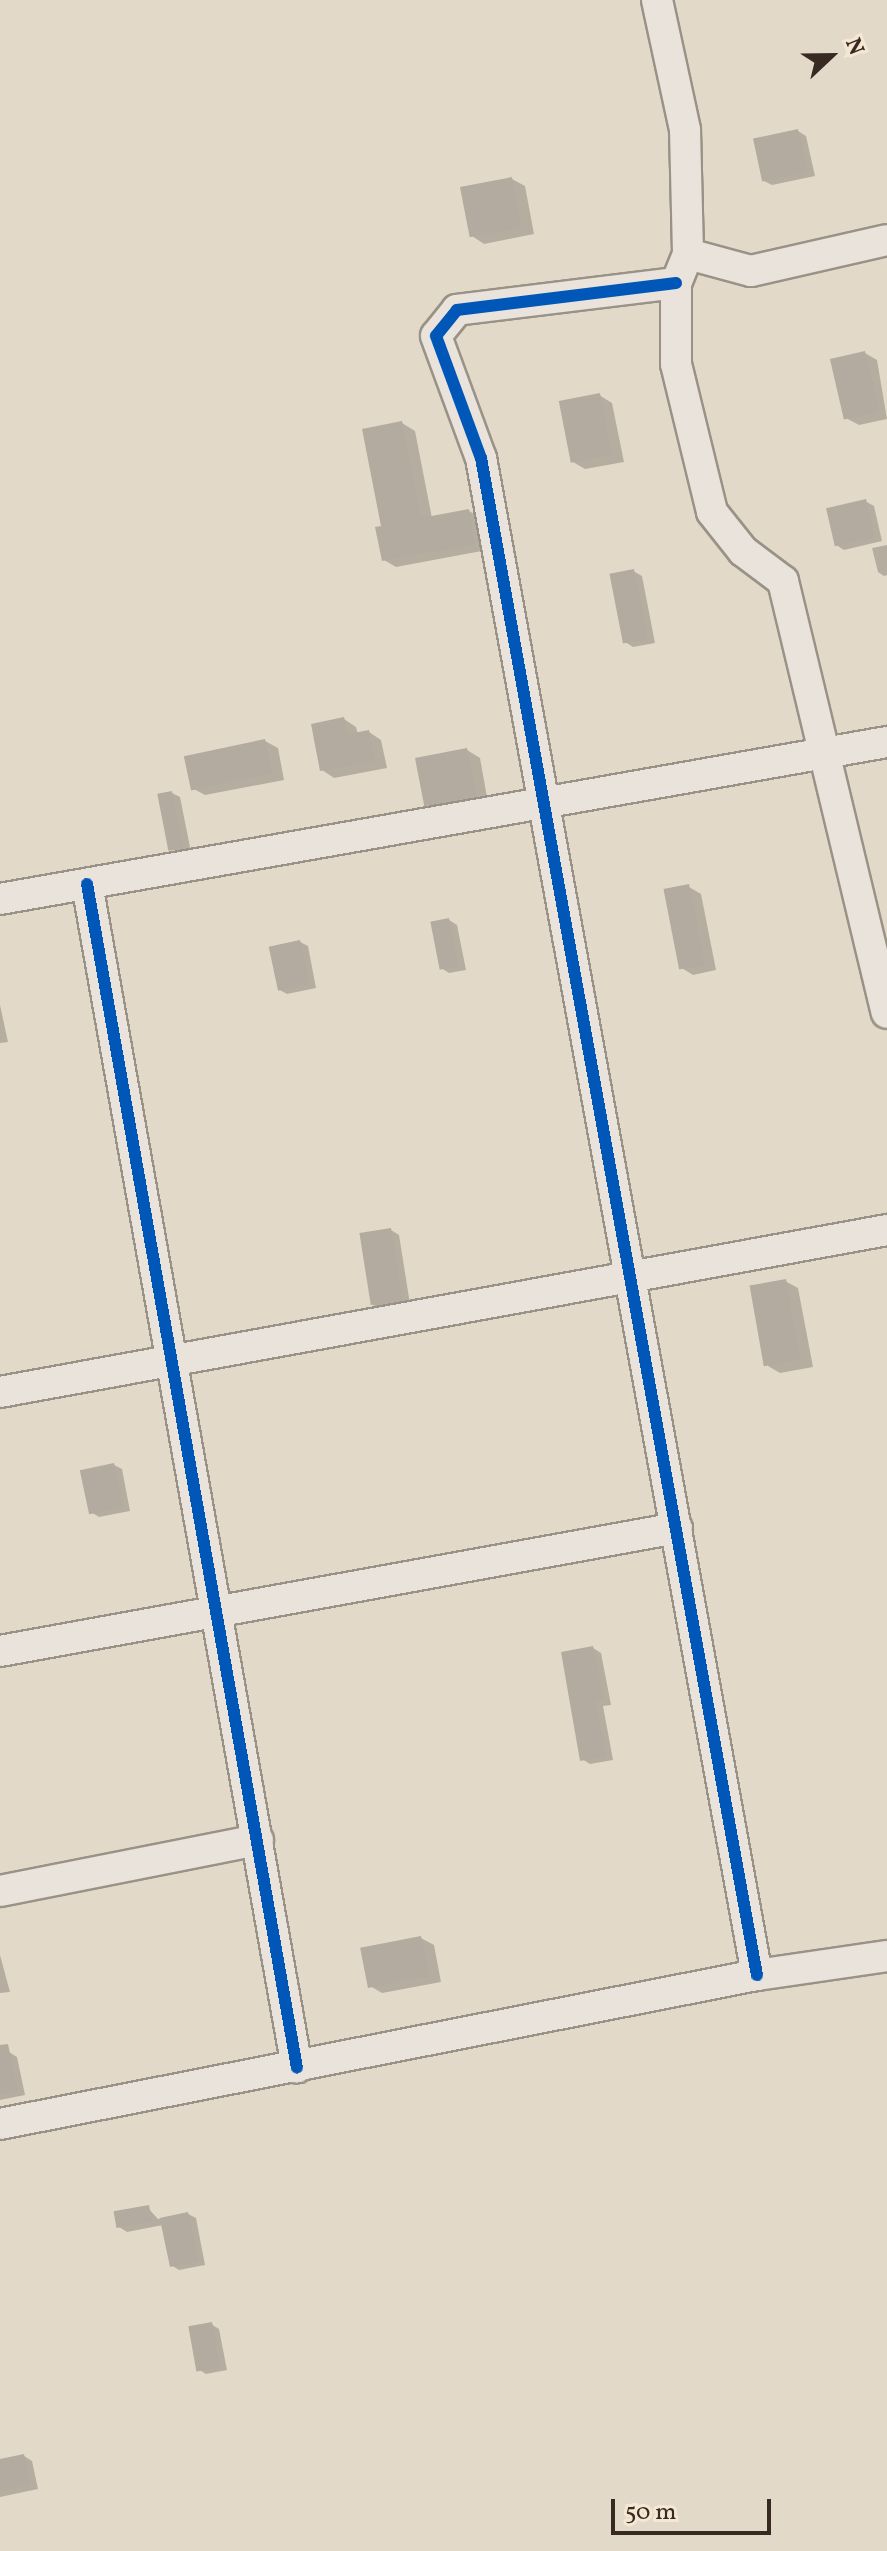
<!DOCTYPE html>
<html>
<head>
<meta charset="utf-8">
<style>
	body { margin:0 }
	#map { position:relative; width:887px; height:2551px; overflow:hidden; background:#e3d9c8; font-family:Vollkorn,serif }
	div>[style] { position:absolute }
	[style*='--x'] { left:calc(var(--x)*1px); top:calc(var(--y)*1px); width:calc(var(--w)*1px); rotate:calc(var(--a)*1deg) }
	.shadow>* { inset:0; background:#0003 }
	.building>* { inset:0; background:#b3ab9f; transform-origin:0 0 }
	.roads { filter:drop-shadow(2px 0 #999287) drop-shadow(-2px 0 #999287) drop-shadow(0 2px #999287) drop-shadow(0 -2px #999287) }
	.minor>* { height:30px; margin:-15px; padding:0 15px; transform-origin:15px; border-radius:15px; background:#e9e3db }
	.cycleway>* { height:12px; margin:-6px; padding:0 6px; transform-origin:6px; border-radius:6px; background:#0057b8 }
	span { translate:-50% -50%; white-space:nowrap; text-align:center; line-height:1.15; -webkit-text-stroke:8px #f5e8d3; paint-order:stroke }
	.north { position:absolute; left:791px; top:16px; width:80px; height:80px; -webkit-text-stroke:6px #f5e8d3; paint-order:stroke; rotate:68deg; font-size:22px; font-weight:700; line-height:32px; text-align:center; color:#382a22 }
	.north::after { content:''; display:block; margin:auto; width:28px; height:36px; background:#382a22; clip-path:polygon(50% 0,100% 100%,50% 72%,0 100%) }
	.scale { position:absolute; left:611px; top:2499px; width:160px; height:36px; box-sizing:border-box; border:4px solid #382a22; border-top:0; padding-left:10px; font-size:24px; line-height:28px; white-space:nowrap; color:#382a22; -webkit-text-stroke:6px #f5e8d3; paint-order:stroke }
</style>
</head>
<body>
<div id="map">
	<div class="shadow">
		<i style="clip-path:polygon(798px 131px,806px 136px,815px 176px,772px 185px,764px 181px)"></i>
		<i style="clip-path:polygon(512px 179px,525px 186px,534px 234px,484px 244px,472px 236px)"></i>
		<i style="clip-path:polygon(865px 353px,877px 360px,887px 419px,859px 425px,846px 418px)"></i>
		<i style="clip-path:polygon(599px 395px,612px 403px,624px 462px,585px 469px,573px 462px)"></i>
		<i style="clip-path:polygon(402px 423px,415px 431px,432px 518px,469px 511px,481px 518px,487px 550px,396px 567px,384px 560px,383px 527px)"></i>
		<i style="clip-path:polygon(865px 501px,874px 506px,882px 541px,844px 550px,836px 545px)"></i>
		<i style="clip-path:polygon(887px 545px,887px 575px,884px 576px,878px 572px,872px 548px)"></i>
		<i style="clip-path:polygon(633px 571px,642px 576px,655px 643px,633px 647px,625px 642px)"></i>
		<i style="clip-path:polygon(344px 719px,356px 727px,358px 734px,369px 732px,381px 740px,387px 768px,334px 778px,322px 770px)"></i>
		<i style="clip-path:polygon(265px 741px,278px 748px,284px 780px,205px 795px,192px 788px)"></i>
		<i style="clip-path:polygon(467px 750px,480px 758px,488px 803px,438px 812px,426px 804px)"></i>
		<i style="clip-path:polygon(172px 793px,180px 797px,191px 852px,169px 850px)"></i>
		<i style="clip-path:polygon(689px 887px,701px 894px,716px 970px,693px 975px,680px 967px)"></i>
		<i style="clip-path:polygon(449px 920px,457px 925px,466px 970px,449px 973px,441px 968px)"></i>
		<i style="clip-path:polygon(300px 942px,308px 946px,316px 988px,287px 994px,278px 989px)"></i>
		<i style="clip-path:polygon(0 1005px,8px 1042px,0 1043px)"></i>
		<i style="clip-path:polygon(391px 1230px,399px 1235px,410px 1304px,381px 1309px,373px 1305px)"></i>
		<i style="clip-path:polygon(785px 1281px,798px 1288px,813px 1367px,780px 1373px,768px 1366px)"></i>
		<i style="clip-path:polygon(114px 1465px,122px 1469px,130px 1511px,99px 1517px,91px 1512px)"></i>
		<i style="clip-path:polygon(593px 1648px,601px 1653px,611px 1705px,603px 1706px,613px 1760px,590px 1764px,582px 1759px)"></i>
		<i style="clip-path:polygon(421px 1938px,434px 1945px,441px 1982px,382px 1993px,370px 1986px)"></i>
		<i style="clip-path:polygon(0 1955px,10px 1992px,0 1993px)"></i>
		<i style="clip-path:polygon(9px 2052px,17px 2057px,25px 2095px,0 2100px,0 2054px)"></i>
		<i style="clip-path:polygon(148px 2208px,158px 2219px,188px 2214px,196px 2218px,205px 2265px,179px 2270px,171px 2265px,163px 2225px,127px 2232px,119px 2227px)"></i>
		<i style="clip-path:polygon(211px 2324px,219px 2329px,227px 2370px,206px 2374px,198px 2369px)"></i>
		<i style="clip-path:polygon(24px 2456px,32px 2461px,38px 2489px,0 2497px,0 2461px)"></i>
	</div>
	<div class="building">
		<i style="left:798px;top:129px;width:44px;height:46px;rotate:78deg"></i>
		<i style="left:512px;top:177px;width:51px;height:53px;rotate:79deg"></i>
		<i style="left:865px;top:351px;width:62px;height:36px;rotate:77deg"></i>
		<i style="left:600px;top:393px;width:63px;height:42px;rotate:79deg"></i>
		<i style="clip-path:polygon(402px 421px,421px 518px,469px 509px,475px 544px,382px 561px,375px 527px,381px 526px,362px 429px)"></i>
		<i style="left:866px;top:499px;width:39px;height:41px;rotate:77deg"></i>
		<i style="left:634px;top:569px;width:71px;height:25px;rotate:79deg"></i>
		<i style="clip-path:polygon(344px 717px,348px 734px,369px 730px,375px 761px,320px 771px,311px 724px)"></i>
		<i style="left:265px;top:739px;width:35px;height:83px;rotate:78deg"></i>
		<i style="left:467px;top:748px;width:49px;height:53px;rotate:79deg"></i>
		<i style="left:172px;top:791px;width:58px;height:15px;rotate:79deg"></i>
		<i style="left:689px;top:884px;width:82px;height:26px;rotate:79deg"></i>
		<i style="left:449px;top:918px;width:49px;height:19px;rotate:79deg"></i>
		<i style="left:300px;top:940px;width:45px;height:32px;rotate:78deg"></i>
		<i style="left:391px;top:1228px;width:73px;height:32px;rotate:81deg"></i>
		<i style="left:786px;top:1279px;width:82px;height:37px;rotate:80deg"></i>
		<i style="left:114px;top:1463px;width:45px;height:35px;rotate:78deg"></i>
		<i style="clip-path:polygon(593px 1646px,604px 1701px,596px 1702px,606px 1756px,580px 1761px,561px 1652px)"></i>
		<i style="left:421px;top:1936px;width:41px;height:62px;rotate:79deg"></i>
		<i style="clip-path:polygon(8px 2044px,18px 2091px,0 2094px,0 2045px)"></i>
		<i style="left:149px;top:2205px;width:17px;height:36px;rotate:80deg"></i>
		<i style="left:188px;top:2212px;width:50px;height:29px;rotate:78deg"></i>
		<i style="left:212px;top:2322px;width:46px;height:24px;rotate:80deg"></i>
		<i style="clip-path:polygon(24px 2454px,30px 2485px,0 2491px,0 2459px)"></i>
	</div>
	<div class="roads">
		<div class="minor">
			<i style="--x:657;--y:0;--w:133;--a:77.8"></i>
			<i style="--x:685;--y:130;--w:124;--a:88.6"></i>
			<i style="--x:688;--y:254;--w:31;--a:112"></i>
			<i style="--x:676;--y:283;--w:81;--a:90"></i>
			<i style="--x:676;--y:364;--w:152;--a:76.3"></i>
			<i style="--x:712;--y:512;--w:50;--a:51.5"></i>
			<i style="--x:743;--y:551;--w:50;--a:36.9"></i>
			<i style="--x:783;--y:581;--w:444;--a:76.5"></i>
			<i style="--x:688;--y:254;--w:65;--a:15.1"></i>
			<i style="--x:751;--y:271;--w:139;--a:-12.8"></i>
			<i style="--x:676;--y:283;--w:221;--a:173"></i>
			<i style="--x:457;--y:310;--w:33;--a:129"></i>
			<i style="--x:436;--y:336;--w:130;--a:69.8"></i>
			<i style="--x:481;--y:458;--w:1542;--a:79.69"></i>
			<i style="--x:87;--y:884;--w:1202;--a:79.94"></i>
			<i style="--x:0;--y:899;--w:901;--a:-10.04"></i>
			<i style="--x:0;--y:1392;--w:902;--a:-10.35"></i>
			<i style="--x:0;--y:1651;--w:688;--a:-10.3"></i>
			<i style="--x:0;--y:1891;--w:263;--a:-11.2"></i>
			<i style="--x:0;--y:2124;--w:772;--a:-11.14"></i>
			<i style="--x:757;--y:1975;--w:131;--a:-8.3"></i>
		</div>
	</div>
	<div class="cycleway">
		<i style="--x:676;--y:283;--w:221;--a:173"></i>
		<i style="--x:457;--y:310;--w:33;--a:129"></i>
		<i style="--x:436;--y:336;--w:130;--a:69.8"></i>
		<i style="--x:481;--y:458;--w:1542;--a:79.69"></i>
		<i style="--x:87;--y:884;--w:1202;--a:79.94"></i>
	</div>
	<div class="north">N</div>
	<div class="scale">50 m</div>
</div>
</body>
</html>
